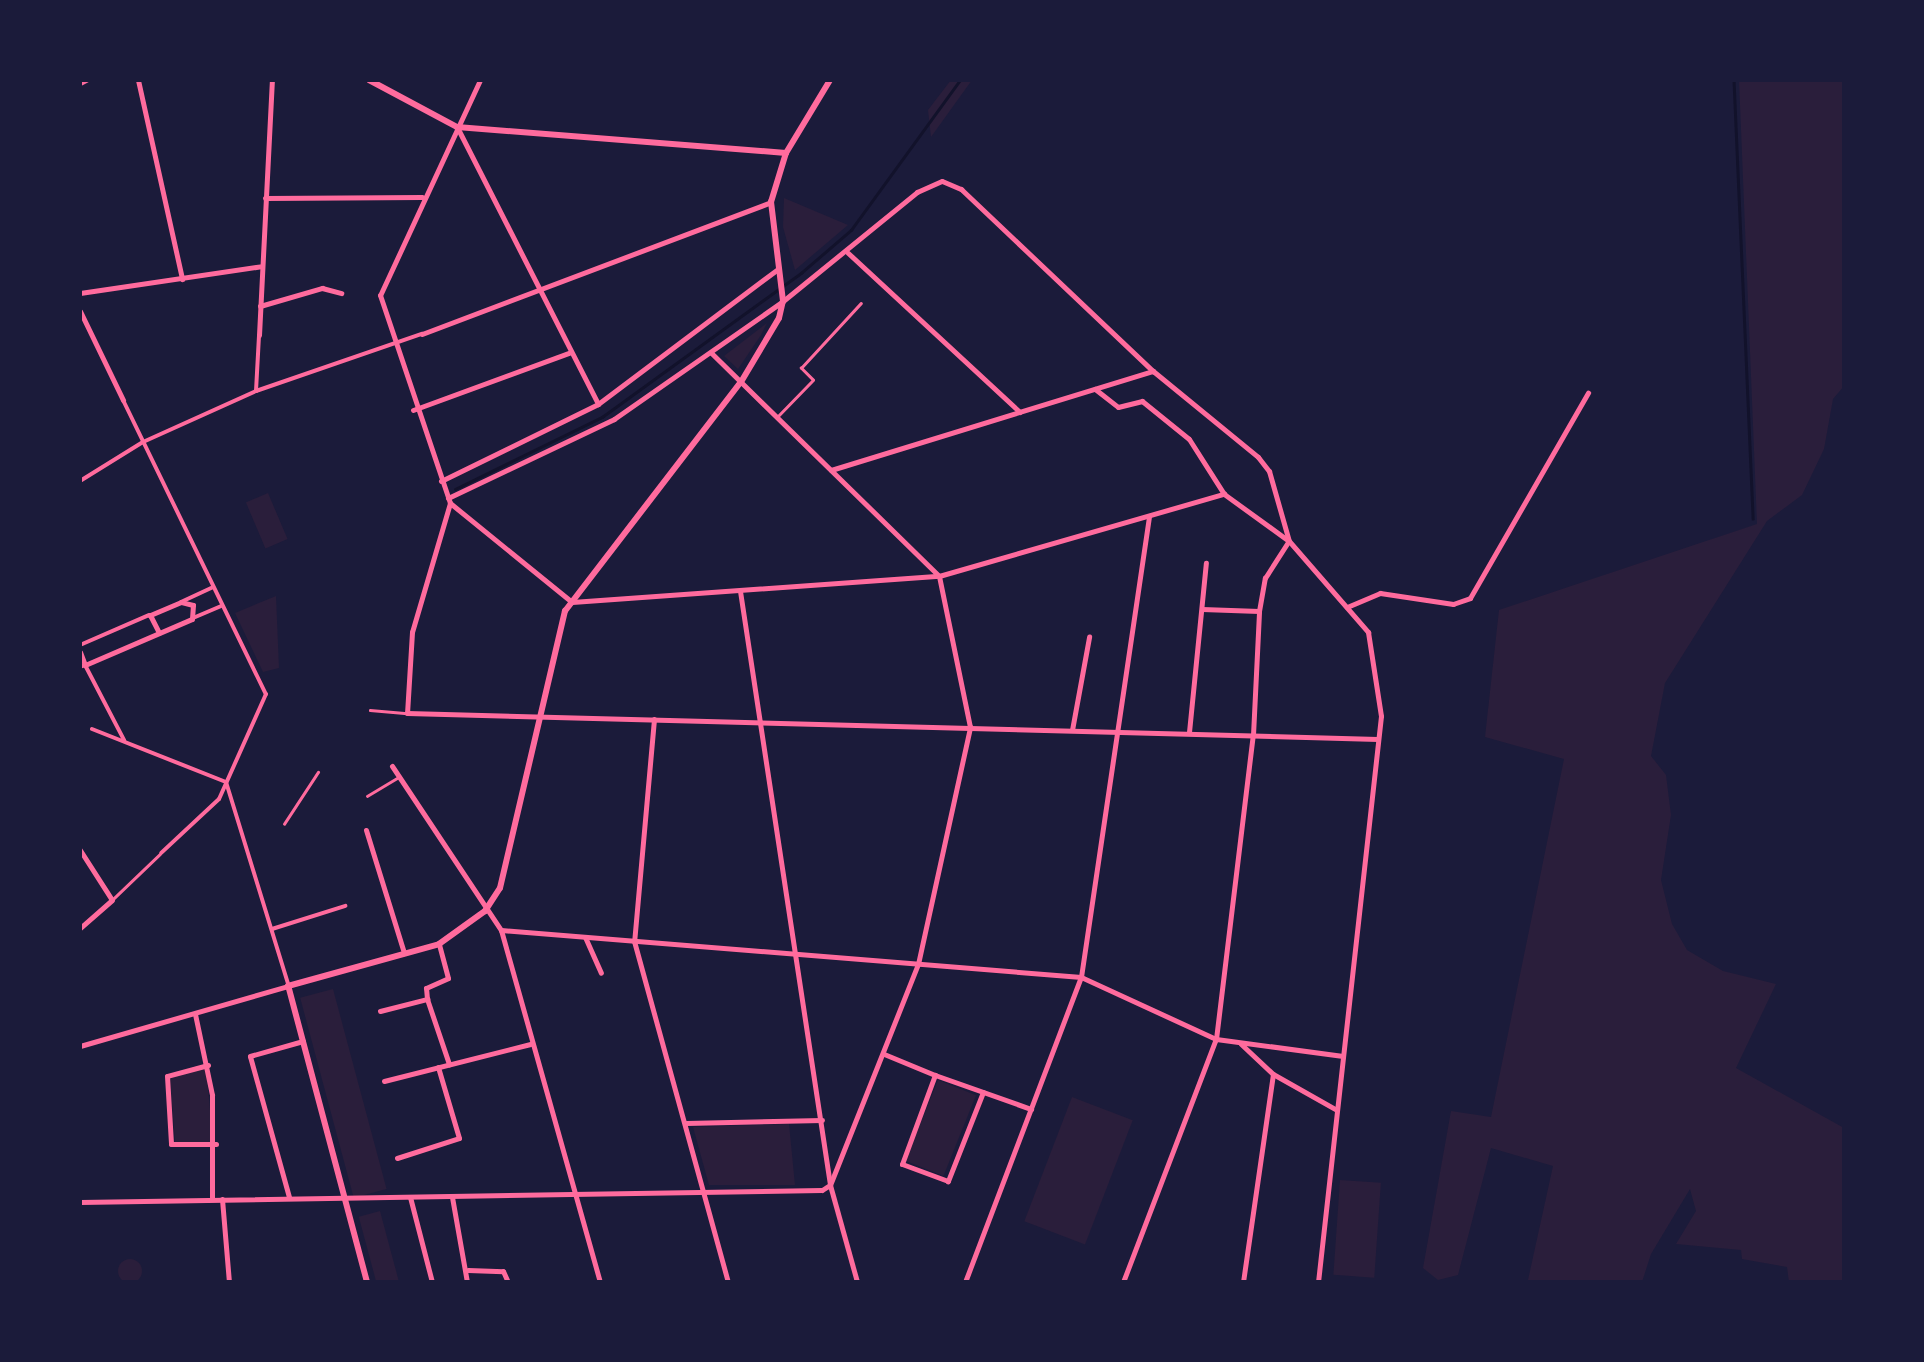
<!DOCTYPE html>
<html>
<head>
<meta charset="utf-8">
<style>
	body { margin:0 }
	#map { position:relative; width:1924px; height:1362px; overflow:hidden; background:#1b1b3a; font-family:"Source Sans 3",sans-serif }
	div>[style] { position:absolute }
	[style*='--x'] { left:calc(var(--x)*1px); top:calc(var(--y)*1px); width:calc(var(--w)*1px); rotate:calc(var(--a)*1deg) }
	.green>* { inset:0; background:#2a1e3b; transform-origin:0 0 }
	.round { border-radius:50% }
	.stream>* { height:2.5px; margin:-1.25px; padding:0 1.25px; transform-origin:1.25px; border-radius:1.25px; background:#12122b }
	.service>* { height:2.5px; margin:-1.25px; padding:0 1.25px; transform-origin:1.25px; border-radius:1.25px; background:#ff6b9d }
	.pedestrian>* { height:4px; margin:-2px; padding:0 2px; transform-origin:2px; border-radius:2px; background:#ff6b9d }
	.minor>* { height:5px; margin:-2.5px; padding:0 2.5px; transform-origin:2.5px; border-radius:2.5px; background:#ff6b9d }
	.tertiary>* { height:6px; margin:-3px; padding:0 3px; transform-origin:3px; border-radius:3px; background:#ff6b9d }
	span { translate:-50% -50%; white-space:nowrap; text-align:center; line-height:1.15; -webkit-text-stroke:9px #1b1b3a; paint-order:stroke }
	.frame { position:absolute; inset:0; border:82px solid #1b1b3a; pointer-events:none }
</style>
</head>
<body>
<div id="map">
	<div class="green">
		<i style="clip-path:polygon(951px 80px,972px 80px,931px 137px,928px 110px)"></i>
		<i style="clip-path:polygon(1739px 80px,1844px 80px,1844px 386px,1833px 399px,1824px 449px,1802px 495px,1767px 521px,1665px 683px,1651px 756px,1666px 775px,1671px 815px,1661px 880px,1672px 924px,1687px 950px,1723px 971px,1776px 984px,1736px 1068px,1844px 1128px,1844px 1282px,1789px 1282px,1787px 1267px,1742px 1259px,1741px 1250px,1676px 1244px,1696px 1211px,1690px 1189px,1651px 1254px,1642px 1282px,1528px 1280px,1553px 1166px,1491px 1148px,1458px 1275px,1438px 1280px,1423px 1268px,1451px 1111px,1491px 1117px,1564px 759px,1485px 737px,1499px 610px,1757px 524px)"></i>
		<i style="clip-path:polygon(784px 198px,848px 225px,795px 270px,783px 227px)"></i>
		<i style="clip-path:polygon(767px 323px,761px 335px,738px 369px,724px 356px)"></i>
		<i style="left:268px;top:493px;width:50px;height:24px;rotate:67deg"></i>
		<i style="clip-path:polygon(276px 596px,279px 668px,263px 672px,235px 613px)"></i>
		<i style="left:333px;top:989px;width:207px;height:34px;rotate:75deg"></i>
		<i style="clip-path:polygon(206px 1067px,213px 1142px,175px 1142px,170px 1077px)"></i>
		<i style="left:938px;top:1080px;width:41px;height:87px;rotate:22deg"></i>
		<i style="left:1072px;top:1097px;width:65px;height:133px;rotate:21deg"></i>
		<i style="clip-path:polygon(789px 1124px,795px 1185px,709px 1185px,693px 1127px)"></i>
		<i style="left:1340px;top:1180px;width:41px;height:95px;rotate:4deg"></i>
		<i style="left:380px;top:1211px;width:73px;height:22px;rotate:75deg"></i>
		<i class="round" style="left:118px;top:1259px;width:24px;height:24px"></i>
	</div>
	<div class="stream">
		<i style="--x:1734;--y:80;--w:439;--a:87.5"></i>
		<i style="--x:455;--y:489;--w:164;--a:-26.1"></i>
		<i style="--x:602;--y:417;--w:246;--a:-35.9"></i>
		<i style="--x:801;--y:273;--w:66;--a:-40.7"></i>
		<i style="--x:851;--y:230;--w:185;--a:-54"></i>
	</div>
	<div class="service">
		<i style="--x:778;--y:416;--w:50;--a:-45.8"></i>
		<i style="--x:813;--y:380;--w:17;--a:-135"></i>
		<i style="--x:801;--y:368;--w:88;--a:-47.3"></i>
		<i style="--x:370;--y:710;--w:37;--a:5"></i>
		<i style="--x:367;--y:796;--w:35;--a:-31"></i>
		<i style="--x:284;--y:824;--w:62;--a:-56.8"></i>
		<i style="--x:112;--y:900;--w:66;--a:-43.8"></i>
	</div>
	<div class="pedestrian">
		<i style="--x:256;--y:391;--w:55;--a:-86.9"></i>
		<i style="--x:123;--y:400;--w:327;--a:64.1"></i>
		<i style="--x:266;--y:694;--w:115;--a:114.1"></i>
		<i style="--x:219;--y:799;--w:79;--a:137"></i>
		<i style="--x:80;--y:481;--w:74;--a:-31.8"></i>
		<i style="--x:143;--y:442;--w:124;--a:-24.3"></i>
		<i style="--x:256;--y:391;--w:176;--a:-19"></i>
		<i style="--x:181;--y:602;--w:35;--a:-25"></i>
		<i style="--x:193;--y:618;--w:30;--a:-23"></i>
		<i style="--x:80;--y:645;--w:75;--a:-23.5"></i>
		<i style="--x:80;--y:667;--w:5;--a:-22"></i>
		<i style="--x:85;--y:665;--w:85;--a:62.5"></i>
		<i style="--x:92;--y:729;--w:144;--a:21.6"></i>
		<i style="--x:226;--y:782;--w:210;--a:72.9"></i>
		<i style="--x:272;--y:929;--w:77;--a:-17.5"></i>
	</div>
	<div class="minor">
		<i style="--x:138;--y:80;--w:204;--a:77.5"></i>
		<i style="--x:480;--y:80;--w:237;--a:114.9"></i>
		<i style="--x:380;--y:295;--w:219;--a:71.4"></i>
		<i style="--x:450;--y:503;--w:134;--a:106.4"></i>
		<i style="--x:412;--y:632;--w:81;--a:93.5"></i>
		<i style="--x:407;--y:713;--w:971;--a:1.53"></i>
		<i style="--x:80;--y:83;--w:7;--a:-27"></i>
		<i style="--x:457;--y:127;--w:311;--a:63"></i>
		<i style="--x:265;--y:198;--w:157;--a:-0.4"></i>
		<i style="--x:848;--y:253;--w:234;--a:42.8"></i>
		<i style="--x:80;--y:293;--w:184;--a:-8.4"></i>
		<i style="--x:260;--y:306;--w:65;--a:-16.2"></i>
		<i style="--x:322;--y:288;--w:20;--a:15"></i>
		<i style="--x:80;--y:311;--w:99;--a:64.2"></i>
		<i style="--x:422;--y:334;--w:373;--a:-20.7"></i>
		<i style="--x:259;--y:335;--w:255;--a:-87.1"></i>
		<i style="--x:1095;--y:389;--w:29;--a:38"></i>
		<i style="--x:1118;--y:407;--w:25;--a:-14"></i>
		<i style="--x:1142;--y:401;--w:60;--a:39"></i>
		<i style="--x:1189;--y:439;--w:65;--a:57.5"></i>
		<i style="--x:1224;--y:494;--w:80;--a:35.9"></i>
		<i style="--x:1289;--y:541;--w:121;--a:49"></i>
		<i style="--x:1368;--y:632;--w:85;--a:81.2"></i>
		<i style="--x:1381;--y:716;--w:569;--a:96.35"></i>
		<i style="--x:413;--y:410;--w:166;--a:-20.1"></i>
		<i style="--x:831;--y:470;--w:337;--a:-17.1"></i>
		<i style="--x:441;--y:481;--w:175;--a:-26.1"></i>
		<i style="--x:598;--y:404;--w:225;--a:-36.9"></i>
		<i style="--x:448;--y:498;--w:184;--a:-25.4"></i>
		<i style="--x:614;--y:419;--w:206;--a:-34.9"></i>
		<i style="--x:783;--y:301;--w:173;--a:-39.1"></i>
		<i style="--x:917;--y:192;--w:27;--a:-24"></i>
		<i style="--x:942;--y:181;--w:21;--a:23"></i>
		<i style="--x:961;--y:189;--w:265;--a:43.5"></i>
		<i style="--x:1153;--y:371;--w:136;--a:39.3"></i>
		<i style="--x:1258;--y:457;--w:18;--a:52"></i>
		<i style="--x:1269;--y:471;--w:73;--a:74.1"></i>
		<i style="--x:450;--y:503;--w:157;--a:39.1"></i>
		<i style="--x:572;--y:602;--w:368;--a:-4.1"></i>
		<i style="--x:939;--y:576;--w:297;--a:-16.1"></i>
		<i style="--x:740;--y:591;--w:601;--a:81.38"></i>
		<i style="--x:830;--y:1185;--w:101;--a:74.4"></i>
		<i style="--x:1347;--y:607;--w:36;--a:-23"></i>
		<i style="--x:1380;--y:593;--w:74;--a:8.6"></i>
		<i style="--x:1453;--y:604;--w:18;--a:-19"></i>
		<i style="--x:1470;--y:598;--w:237;--a:-60.1"></i>
		<i style="--x:1202;--y:609;--w:57;--a:2"></i>
		<i style="--x:80;--y:652;--w:14;--a:69"></i>
		<i style="--x:85;--y:665;--w:116;--a:-23.3"></i>
		<i style="--x:192;--y:619;--w:14;--a:-86"></i>
		<i style="--x:193;--y:605;--w:12;--a:-166"></i>
		<i style="--x:181;--y:602;--w:34;--a:157"></i>
		<i style="--x:150;--y:615;--w:20;--a:63"></i>
		<i style="--x:654;--y:719;--w:223;--a:95.1"></i>
		<i style="--x:634;--y:941;--w:354;--a:74.6"></i>
		<i style="--x:1072;--y:730;--w:95;--a:-79.6"></i>
		<i style="--x:1189;--y:732;--w:170;--a:-84.3"></i>
		<i style="--x:392;--y:766;--w:197;--a:56.4"></i>
		<i style="--x:501;--y:930;--w:366;--a:74.3"></i>
		<i style="--x:366;--y:830;--w:129;--a:72.8"></i>
		<i style="--x:80;--y:850;--w:59;--a:57.4"></i>
		<i style="--x:112;--y:900;--w:43;--a:138.8"></i>
		<i style="--x:501;--y:930;--w:582;--a:4.63"></i>
		<i style="--x:1081;--y:977;--w:149;--a:24.7"></i>
		<i style="--x:1216;--y:1039;--w:128;--a:7.6"></i>
		<i style="--x:585;--y:937;--w:39;--a:66"></i>
		<i style="--x:427;--y:999;--w:11;--a:-95"></i>
		<i style="--x:426;--y:988;--w:24;--a:-24"></i>
		<i style="--x:448;--y:978;--w:35;--a:-105"></i>
		<i style="--x:380;--y:1011;--w:49;--a:-14.3"></i>
		<i style="--x:427;--y:999;--w:69;--a:71.3"></i>
		<i style="--x:195;--y:1014;--w:83;--a:78.1"></i>
		<i style="--x:212;--y:1095;--w:104;--a:90"></i>
		<i style="--x:1241;--y:1044;--w:44;--a:43.2"></i>
		<i style="--x:1273;--y:1074;--w:73;--a:29.4"></i>
		<i style="--x:80;--y:1046;--w:216;--a:-16.1"></i>
		<i style="--x:884;--y:1054;--w:55;--a:22.4"></i>
		<i style="--x:208;--y:1065;--w:42;--a:165"></i>
		<i style="--x:167;--y:1076;--w:68;--a:86.6"></i>
		<i style="--x:171;--y:1144;--w:45;--a:0"></i>
		<i style="--x:384;--y:1081;--w:151;--a:-14.2"></i>
		<i style="--x:983;--y:1092;--w:96;--a:111.5"></i>
		<i style="--x:948;--y:1181;--w:49;--a:-159.7"></i>
		<i style="--x:902;--y:1164;--w:95;--a:-69.7"></i>
		<i style="--x:935;--y:1075;--w:102;--a:19.5"></i>
		<i style="--x:686;--y:1123;--w:136;--a:-1.3"></i>
		<i style="--x:397;--y:1158;--w:65;--a:-17.9"></i>
		<i style="--x:459;--y:1138;--w:74;--a:-106.5"></i>
		<i style="--x:289;--y:1197;--w:146;--a:-105.5"></i>
		<i style="--x:250;--y:1056;--w:55;--a:-15.8"></i>
		<i style="--x:410;--y:1197;--w:88;--a:75.5"></i>
		<i style="--x:452;--y:1197;--w:86;--a:80"></i>
		<i style="--x:222;--y:1199;--w:83;--a:85.2"></i>
		<i style="--x:80;--y:1202;--w:742;--a:-0.93"></i>
		<i style="--x:822;--y:1190;--w:9;--a:-32"></i>
		<i style="--x:830;--y:1185;--w:238;--a:-68.3"></i>
		<i style="--x:918;--y:964;--w:243;--a:-77.6"></i>
		<i style="--x:970;--y:727;--w:154;--a:-101.6"></i>
		<i style="--x:939;--y:576;--w:319;--a:-135.6"></i>
		<i style="--x:468;--y:1270;--w:35;--a:2"></i>
		<i style="--x:503;--y:1271;--w:12;--a:66"></i>
		<i style="--x:965;--y:1282;--w:326;--a:-69.2"></i>
		<i style="--x:1081;--y:977;--w:466;--a:-81.6"></i>
		<i style="--x:1123;--y:1282;--w:260;--a:-69.1"></i>
		<i style="--x:1216;--y:1039;--w:306;--a:-83.1"></i>
		<i style="--x:1253;--y:735;--w:124;--a:-87.2"></i>
		<i style="--x:1259;--y:611;--w:34;--a:-80"></i>
		<i style="--x:1265;--y:578;--w:43;--a:-57.4"></i>
		<i style="--x:1243;--y:1282;--w:210;--a:-81.8"></i>
	</div>
	<div class="tertiary">
		<i style="--x:369;--y:80;--w:100;--a:28.1"></i>
		<i style="--x:457;--y:127;--w:330;--a:4.5"></i>
		<i style="--x:367;--y:1282;--w:306;--a:-104.9"></i>
		<i style="--x:288;--y:986;--w:157;--a:-15.5"></i>
		<i style="--x:439;--y:944;--w:57;--a:-35.7"></i>
		<i style="--x:485;--y:911;--w:27;--a:-57"></i>
		<i style="--x:500;--y:888;--w:285;--a:-76.8"></i>
		<i style="--x:565;--y:611;--w:289;--a:-52.5"></i>
		<i style="--x:741;--y:382;--w:74;--a:-59.3"></i>
		<i style="--x:779;--y:318;--w:17;--a:-77"></i>
		<i style="--x:783;--y:301;--w:100;--a:-96.9"></i>
		<i style="--x:771;--y:202;--w:51;--a:-73"></i>
		<i style="--x:786;--y:153;--w:85;--a:-58.9"></i>
	</div>
	<div class="frame"></div>
</div>
</body>
</html>
